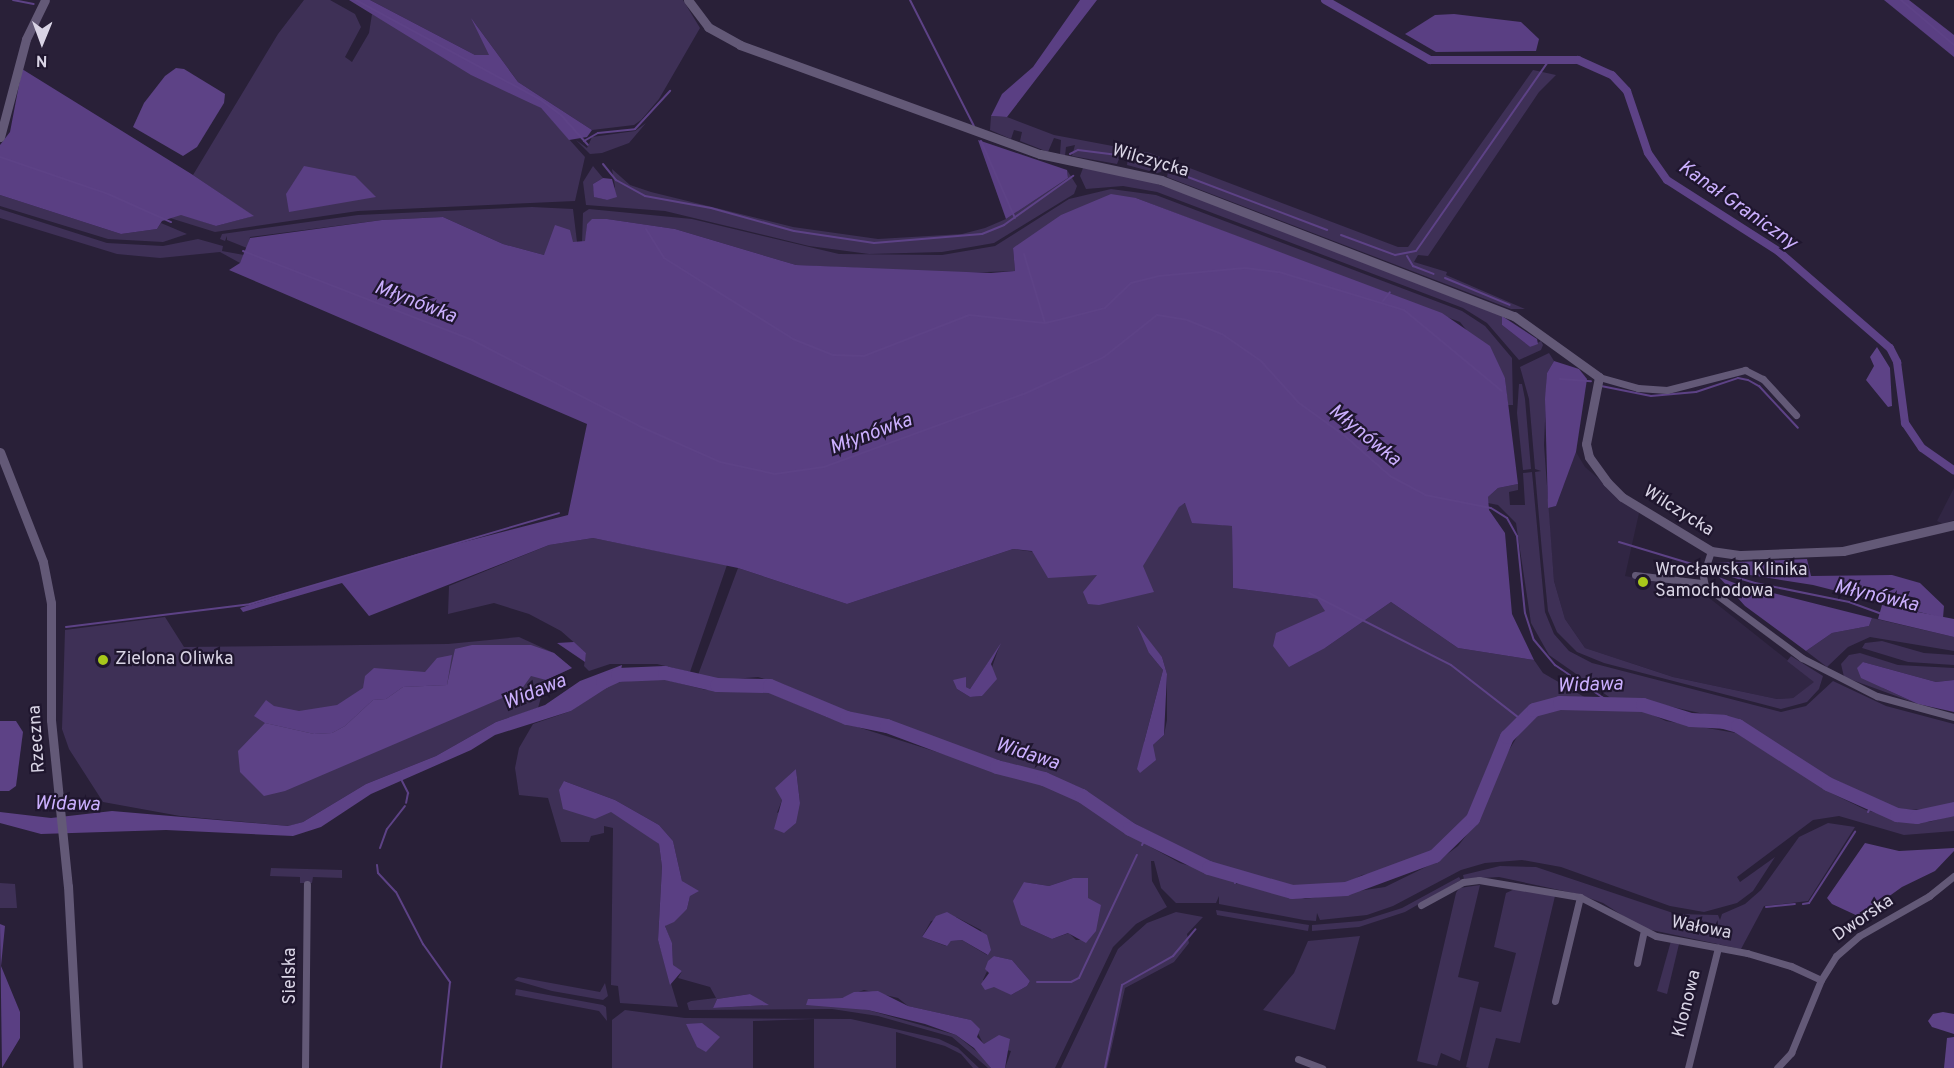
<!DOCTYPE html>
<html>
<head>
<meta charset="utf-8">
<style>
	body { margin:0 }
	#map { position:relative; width:1954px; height:1068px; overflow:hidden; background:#292038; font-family:Overpass,sans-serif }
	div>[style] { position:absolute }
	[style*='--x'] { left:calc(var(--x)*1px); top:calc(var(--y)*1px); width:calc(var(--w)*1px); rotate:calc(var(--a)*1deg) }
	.built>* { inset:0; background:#312644 }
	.green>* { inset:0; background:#3e3056 }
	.forest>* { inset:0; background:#5a3f83 }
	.water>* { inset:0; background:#5d4286 }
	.stream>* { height:2px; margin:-1px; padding:0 1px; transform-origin:1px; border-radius:1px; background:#5d4286 }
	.canal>* { height:8px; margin:-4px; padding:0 4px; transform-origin:4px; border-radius:4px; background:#5d4286 }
	.river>* { height:14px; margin:-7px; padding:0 7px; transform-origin:7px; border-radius:7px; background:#5d4286 }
	.minor>* { height:7px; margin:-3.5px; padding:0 3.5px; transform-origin:3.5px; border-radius:3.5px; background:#635977 }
	.tertiary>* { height:9px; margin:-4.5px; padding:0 4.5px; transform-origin:4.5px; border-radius:4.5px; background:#635977 }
	.dots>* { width:16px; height:16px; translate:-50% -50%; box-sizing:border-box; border:3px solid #1f162e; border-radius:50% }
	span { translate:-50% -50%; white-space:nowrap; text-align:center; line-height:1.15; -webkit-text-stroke:4.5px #1f162e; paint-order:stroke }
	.street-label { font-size:18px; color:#d9d4e5 }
	.poi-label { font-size:18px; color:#d9d4e5 }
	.left { translate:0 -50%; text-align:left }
	.water-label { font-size:20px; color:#cbaffe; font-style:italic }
	.north { position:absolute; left:12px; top:12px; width:60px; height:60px; -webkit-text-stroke:4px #1f162e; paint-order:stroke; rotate:181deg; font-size:16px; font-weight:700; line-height:24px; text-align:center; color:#d9d4e5 }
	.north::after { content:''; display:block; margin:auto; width:21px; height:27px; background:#d9d4e5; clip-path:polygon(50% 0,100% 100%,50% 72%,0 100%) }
</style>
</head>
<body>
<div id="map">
	<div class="built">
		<i style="clip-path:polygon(1576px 452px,1585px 467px,1639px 513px,1625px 576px,1679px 586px,1708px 597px,1815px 682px,1793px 698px,1777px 699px,1673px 677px,1585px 648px,1565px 619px,1554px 581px,1548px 508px,1556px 506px)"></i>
		<i style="clip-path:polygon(1954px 488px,1954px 520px,1943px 524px,1937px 521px)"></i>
	</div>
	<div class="green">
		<i style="clip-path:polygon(304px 0,330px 0,355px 14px,361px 27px,345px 57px,352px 62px,369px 33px,372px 14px,541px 108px,585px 157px,575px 201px,358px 211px,215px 232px,170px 218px,181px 214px,216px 226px,253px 216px,193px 175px,278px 34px)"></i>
		<i style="clip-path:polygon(370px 0,683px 0,700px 28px,659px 99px,641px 120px,634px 125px,592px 130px,518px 82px,474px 22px,490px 55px,475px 55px)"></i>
		<i style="clip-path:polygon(1533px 70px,1556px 75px,1539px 92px,1428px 256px,1418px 255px,1414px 262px,1447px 272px,1446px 275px,1525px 309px,1511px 309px,1167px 177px,1170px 162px,1165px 160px,1161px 172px,1157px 173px,1127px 165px,1129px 150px,1123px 149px,1117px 164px,1072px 156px,1075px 145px,1066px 147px,1065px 156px,1060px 154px,1061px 140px,1054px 138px,1048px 152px,1020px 141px,1022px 132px,1014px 130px,1011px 139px,990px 130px,991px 116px,1007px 117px,1054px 135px,1150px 153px,1398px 247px,1408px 247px)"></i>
		<i style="clip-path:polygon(646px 123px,629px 143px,602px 153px,590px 154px,576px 140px,587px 148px,592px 137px,635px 131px)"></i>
		<i style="clip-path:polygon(593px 166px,603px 178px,593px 184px,595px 197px,607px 200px,615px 187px,612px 169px,630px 185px,651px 192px,793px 227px,878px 239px,962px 234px,985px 228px,1006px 219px,1068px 178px,1067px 170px,1077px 186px,1074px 194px,994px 243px,942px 252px,869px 254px,809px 246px,665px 211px,586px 205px,583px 182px)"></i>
		<i style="clip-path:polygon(1083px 168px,1140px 178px,1186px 194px,1502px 316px,1502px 325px,1530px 347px,1541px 341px,1543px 345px,1541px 350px,1519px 360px,1487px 323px,1463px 308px,1157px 192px,1123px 186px,1086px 189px,1080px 176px)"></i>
		<i style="clip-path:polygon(1111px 189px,1156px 195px,1462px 311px,1485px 326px,1512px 358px,1513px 405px,1508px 405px,1505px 378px,1460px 322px,1136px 198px,1013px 248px,1015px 271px,959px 273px,796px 265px,675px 229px,607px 219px,587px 224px,586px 241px,582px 242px,583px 213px,589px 209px,692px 219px,839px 254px,942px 255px,995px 246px,1069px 199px)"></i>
		<i style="clip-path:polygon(0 195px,121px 234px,157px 229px,161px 223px,187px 234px,163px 242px,108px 239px,0 206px)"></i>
		<i style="clip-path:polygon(532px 207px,573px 209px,577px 242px,544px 255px,503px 244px,443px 217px,382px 220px,250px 237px,247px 248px,227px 240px,227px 236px,225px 241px,220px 239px,222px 234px,358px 215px)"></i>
		<i style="clip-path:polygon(0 209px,107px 243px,163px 246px,198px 239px,223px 246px,222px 251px,244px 255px,240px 263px,220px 252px,160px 258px,117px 254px,0 218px)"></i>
		<i style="clip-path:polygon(1549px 353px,1554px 361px,1547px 373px,1544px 445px,1554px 581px,1565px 619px,1585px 648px,1673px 677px,1777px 699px,1793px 698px,1814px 682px,1787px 661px,1791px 656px,1823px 676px,1819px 689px,1807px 702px,1781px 709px,1604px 663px,1577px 652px,1557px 632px,1548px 611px,1542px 552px,1535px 472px,1541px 471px,1535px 469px,1529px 399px,1520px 367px)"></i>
		<i style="clip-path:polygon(1519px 384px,1522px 384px,1525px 399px,1531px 469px,1523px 470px,1517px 413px)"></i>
		<i style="clip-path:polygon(1532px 472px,1545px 612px,1554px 634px,1569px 651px,1592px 663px,1781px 712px,1806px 706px,1833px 681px,1886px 706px,1954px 724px,1954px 804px,1932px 810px,1897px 809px,1823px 774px,1744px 723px,1655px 703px,1612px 699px,1549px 655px,1531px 623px,1516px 523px,1498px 505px,1488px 503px,1488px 497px,1498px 488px,1518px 484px,1518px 490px,1509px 492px,1510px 505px,1525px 505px,1523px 473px)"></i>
		<i style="clip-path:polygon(evenodd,1186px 503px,1193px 522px,1232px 526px,1233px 588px,1317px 599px,1326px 611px,1325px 648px,1391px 602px,1458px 648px,1534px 660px,1543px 673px,1586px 698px,1551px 699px,1521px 714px,1492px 756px,1467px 817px,1438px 849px,1386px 872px,1362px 875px,1343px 885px,1302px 889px,1211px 863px,1124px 818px,1076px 786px,1033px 771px,838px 709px,783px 684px,758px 677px,721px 680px,698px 675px,738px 568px,847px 604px,1013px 549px,1142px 566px,1179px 506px,1186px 503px,1151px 646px,1162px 657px,1167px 674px,1167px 720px,1164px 735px,1153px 745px,1144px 742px,1163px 670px,1149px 653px,1151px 646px,1186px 503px,999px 647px,982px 696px,970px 697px,957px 689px,966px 677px,966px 687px,970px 689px,999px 647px)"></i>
		<i style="clip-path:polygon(593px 538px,727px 565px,690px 672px,657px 664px,610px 664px,589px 671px,584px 666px,586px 653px,561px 631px,529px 614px,494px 603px,448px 614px,449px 586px,549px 545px)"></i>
		<i style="clip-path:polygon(165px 617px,184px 647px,448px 644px,519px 637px,554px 653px,572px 668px,546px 680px,538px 708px,496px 722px,436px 756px,366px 784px,303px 822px,289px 826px,180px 816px,103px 802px,69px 749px,62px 729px,65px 630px)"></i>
		<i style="clip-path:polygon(1872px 618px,1954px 637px,1954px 651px,1870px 637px,1848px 647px,1827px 667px,1806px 651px,1832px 633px,1869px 626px)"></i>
		<i style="clip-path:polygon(1882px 641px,1924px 653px,1954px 655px,1954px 665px,1908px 662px,1862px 648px,1865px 643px)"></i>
		<i style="clip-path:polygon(1860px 653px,1898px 665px,1954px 668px,1954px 680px,1936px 682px,1863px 662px,1883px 688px,1918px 704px,1844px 677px,1841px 664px,1849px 655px)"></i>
		<i style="clip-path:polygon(evenodd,659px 678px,706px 690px,763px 690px,829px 718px,1045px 786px,1087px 805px,1136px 839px,1180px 863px,1235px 880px,1236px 884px,1246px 882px,1305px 899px,1385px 887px,1438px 861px,1458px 846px,1479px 819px,1503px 760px,1520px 732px,1538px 715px,1554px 709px,1644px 711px,1666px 721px,1736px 733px,1831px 793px,1866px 810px,1905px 821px,1929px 822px,1954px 815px,1954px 831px,1904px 835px,1839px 816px,1813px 820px,1737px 877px,1740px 882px,1775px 857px,1753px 891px,1737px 903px,1704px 912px,1670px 906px,1561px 867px,1522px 860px,1485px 863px,1461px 870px,1393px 906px,1367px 915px,1320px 920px,1317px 913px,1316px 921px,1304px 920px,1219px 904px,1219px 896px,1216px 903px,1176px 903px,1161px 888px,1154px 861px,1151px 861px,1152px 881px,1167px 907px,1136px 924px,1113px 947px,1055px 1068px,1005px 1068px,1011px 1051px,984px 1045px,971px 1020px,908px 1006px,898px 998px,864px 990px,842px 998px,809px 999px,868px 1010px,956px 1035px,985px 1058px,991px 1068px,988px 1068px,952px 1037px,878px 1016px,832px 1009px,689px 1010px,687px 1003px,691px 1001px,716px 998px,710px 987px,678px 978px,682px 971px,673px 966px,672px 944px,665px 926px,687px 909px,690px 896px,682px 881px,673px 841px,659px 825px,615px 800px,564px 781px,626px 819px,659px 844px,662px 867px,658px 940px,678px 1007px,620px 1003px,618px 986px,611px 985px,613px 828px,604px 826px,604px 833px,591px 836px,589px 842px,561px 842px,548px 798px,519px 795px,515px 768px,519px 748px,533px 724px,571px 711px,611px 683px,659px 678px,796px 769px,800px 803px,777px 813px,782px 800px,796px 769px,659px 678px,1073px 878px,1086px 893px,1089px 940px,1076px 940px,1069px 933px,1052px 939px,1021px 925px,1024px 882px,1049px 886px,1073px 878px,659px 678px,956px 917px,981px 930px,987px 955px,962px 940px,951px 941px,946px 946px,922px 937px,931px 921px,956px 917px,659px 678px,994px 956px,1012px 960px,1030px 981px,1027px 986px,1011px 995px,983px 980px,994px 956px,659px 678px,750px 994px,767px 1005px,713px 1008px,717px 999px,750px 994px)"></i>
		<i style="clip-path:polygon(1828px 823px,1855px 827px,1808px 901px,1764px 906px,1741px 949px,1642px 928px,1603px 903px,1578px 894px,1499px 877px,1464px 879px,1463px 875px,1500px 866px,1536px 867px,1676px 914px,1718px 915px,1720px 920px,1722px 914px,1745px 904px,1761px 890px,1799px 837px)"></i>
		<i style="clip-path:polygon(271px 868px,342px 870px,342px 878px,313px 877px,312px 883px,300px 883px,300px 877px,270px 876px)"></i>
		<i style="clip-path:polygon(1459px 877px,1461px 880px,1405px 912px,1359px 927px,1312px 931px,1312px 925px,1361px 921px,1402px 908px)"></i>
		<i style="clip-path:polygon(0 883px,15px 884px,17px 908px,0 908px)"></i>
		<i style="clip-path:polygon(1480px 885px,1458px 977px,1479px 982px,1460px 1061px,1441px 1053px,1437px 1066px,1417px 1061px,1456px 893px,1459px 888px)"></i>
		<i style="clip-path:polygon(1517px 888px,1555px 896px,1520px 1043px,1496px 1038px,1488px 1068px,1470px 1068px,1466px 1067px,1480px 1007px,1501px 1012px,1516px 953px,1494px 947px,1506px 893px)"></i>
		<i style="clip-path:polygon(1216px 910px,1309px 925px,1308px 931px,1217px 915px)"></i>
		<i style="clip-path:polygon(1176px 912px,1203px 917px,1187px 934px,1189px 943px,1174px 962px,1125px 988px,1107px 1068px,1061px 1068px,1118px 949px,1147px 923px)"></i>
		<i style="clip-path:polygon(1360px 936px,1335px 1030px,1263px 1010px,1294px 973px,1308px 941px)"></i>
		<i style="clip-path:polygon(1671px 941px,1679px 944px,1667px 994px,1657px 991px)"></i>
		<i style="clip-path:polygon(518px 977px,600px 992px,605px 983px,608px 996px,603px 1000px,552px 991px,514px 980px)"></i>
		<i style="clip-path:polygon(516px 989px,603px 1005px,606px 1007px,607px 1021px,599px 1011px,515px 995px)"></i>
		<i style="clip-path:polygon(625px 1010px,685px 1018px,851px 1019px,939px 1039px,958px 1048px,979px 1068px,973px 1068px,961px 1054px,945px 1046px,896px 1032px,896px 1068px,814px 1068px,814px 1019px,753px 1021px,753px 1068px,612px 1068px,612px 1020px)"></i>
	</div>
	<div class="forest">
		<i style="clip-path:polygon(349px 0,370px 0,475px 55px,489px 55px,471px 18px,518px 82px,592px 130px,587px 137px,569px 140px,541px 108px,471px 75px)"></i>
		<i style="clip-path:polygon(1080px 0,1097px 0,1007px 117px,991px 116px,1002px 94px,1033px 67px)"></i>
		<i style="clip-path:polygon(1884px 0,1909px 0,1954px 35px,1954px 57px)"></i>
		<i style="clip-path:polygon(1454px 14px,1521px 22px,1539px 39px,1536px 51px,1436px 52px,1405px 34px,1435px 15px)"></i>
		<i style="clip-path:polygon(22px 69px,193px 175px,254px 216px,216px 226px,181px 215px,162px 221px,157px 229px,121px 234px,0 195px,0 145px,10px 132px)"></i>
		<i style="clip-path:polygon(978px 140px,1067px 170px,1068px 178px,1006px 219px)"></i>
		<i style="clip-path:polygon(304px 166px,355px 176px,376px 197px,289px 212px,286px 194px)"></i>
		<i style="clip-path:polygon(603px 178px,612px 179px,617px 197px,607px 200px,594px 197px,593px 184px)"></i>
		<i style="clip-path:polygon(1111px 194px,1136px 198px,1442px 313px,1490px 346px,1505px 378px,1518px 484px,1498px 488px,1488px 497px,1489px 510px,1505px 533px,1512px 614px,1534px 660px,1458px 648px,1391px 602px,1325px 648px,1289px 667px,1273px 646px,1276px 633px,1325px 611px,1317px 599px,1233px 588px,1232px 526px,1192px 523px,1185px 503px,1179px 507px,1143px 566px,1154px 592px,1099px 605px,1088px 604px,1083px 592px,1097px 575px,1048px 578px,1032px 551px,1013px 549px,847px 604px,738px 568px,593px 538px,549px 545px,369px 616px,342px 583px,243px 612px,240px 608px,417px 554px,568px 515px,587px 424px,229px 270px,240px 263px,250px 238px,382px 220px,443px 217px,503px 244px,544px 255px,555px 225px,570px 230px,573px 242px,585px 241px,587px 224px,592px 219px,607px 219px,675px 229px,796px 265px,991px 273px,1015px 271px,1013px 248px,1061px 215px)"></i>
		<i style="clip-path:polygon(1502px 316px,1537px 339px,1538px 344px,1530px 347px,1502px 325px)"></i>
		<i style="clip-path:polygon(1554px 361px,1579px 369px,1587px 379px,1576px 452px,1556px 506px,1548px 508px,1545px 399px,1547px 373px)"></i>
		<i style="clip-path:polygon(1807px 559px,1811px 576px,1892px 575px,1920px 583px,1944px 606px,1943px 618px,1813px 585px,1744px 574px,1714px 563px)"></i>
		<i style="clip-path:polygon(1719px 577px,1737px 584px,1872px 618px,1869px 626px,1832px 633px,1806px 651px,1745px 606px)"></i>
		<i style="clip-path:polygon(1137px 625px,1162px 657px,1167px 674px,1164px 735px,1153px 745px,1156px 760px,1140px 773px,1137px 769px,1163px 670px,1149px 653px)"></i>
		<i style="clip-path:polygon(574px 642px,586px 653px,585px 662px,557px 643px)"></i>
		<i style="clip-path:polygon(1001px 643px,991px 664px,997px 679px,982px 696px,970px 697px,957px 689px,953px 680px,966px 677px,966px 687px,970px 689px)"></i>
		<i style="clip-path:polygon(452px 655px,447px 685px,403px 687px,386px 699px,373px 700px,345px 726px,332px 733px,314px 734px,265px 723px,254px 716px,266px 700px,274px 706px,299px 711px,337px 705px,363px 688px,365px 676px,374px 668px,425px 672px,437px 658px)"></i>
		<i style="clip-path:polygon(1863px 662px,1936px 682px,1954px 680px,1954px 712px,1918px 704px,1861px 678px,1857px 668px)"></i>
		<i style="clip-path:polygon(796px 769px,800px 803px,796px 823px,784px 833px,774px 829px,782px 800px,775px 788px)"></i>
		<i style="clip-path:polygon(564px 781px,615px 800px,659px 825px,673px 841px,682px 881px,699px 891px,690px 896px,687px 909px,674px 922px,665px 926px,672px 943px,673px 965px,682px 971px,670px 985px,658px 940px,662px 867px,659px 844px,611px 812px,595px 819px,563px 809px,559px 790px)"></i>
		<i style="clip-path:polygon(1073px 878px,1088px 878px,1088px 898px,1101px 905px,1096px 931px,1086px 943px,1068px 933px,1052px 939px,1021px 925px,1013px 901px,1024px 882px,1049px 886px)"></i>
		<i style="clip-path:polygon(947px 912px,987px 935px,991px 950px,988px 955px,962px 940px,951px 941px,947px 946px,922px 937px,936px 916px)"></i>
		<i style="clip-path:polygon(0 924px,5px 926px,1px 966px,20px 1012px,20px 1038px,2px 1068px)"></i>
		<i style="clip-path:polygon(994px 956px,1012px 960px,1030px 981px,1027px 986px,1011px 995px,994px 987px,985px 990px,981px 984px,989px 973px,985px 969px,988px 961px)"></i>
		<i style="clip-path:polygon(878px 991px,908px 1006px,971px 1020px,980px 1029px,977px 1037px,984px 1044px,999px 1035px,1010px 1039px,1005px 1068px,991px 1068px,974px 1048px,956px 1035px,925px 1024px,868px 1010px,806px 1005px,808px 999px,842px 998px,854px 992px)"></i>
		<i style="clip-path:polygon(750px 994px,769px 1005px,713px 1008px,717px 999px)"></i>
		<i style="clip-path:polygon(702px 1023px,720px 1037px,706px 1052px,697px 1047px,686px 1024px)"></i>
	</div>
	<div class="water">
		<i style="clip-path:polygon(176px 68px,184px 69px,225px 94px,224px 103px,197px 147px,183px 156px,133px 127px,144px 103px,165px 76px)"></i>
		<i style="clip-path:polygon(1877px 347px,1890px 368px,1892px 406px,1888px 407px,1866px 380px,1874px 366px,1870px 357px)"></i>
		<i style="clip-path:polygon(1882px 605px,1954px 619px,1954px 637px,1878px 619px)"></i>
		<i style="clip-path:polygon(472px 645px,531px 645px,554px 653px,572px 668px,546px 680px,531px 676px,521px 690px,285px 791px,264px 796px,240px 772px,238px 751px,265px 723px,314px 734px,332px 733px,345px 726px,373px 700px,386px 699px,403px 687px,447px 685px,455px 649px)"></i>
		<i style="clip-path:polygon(622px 665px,619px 680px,571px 711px,495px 735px,471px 750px,371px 794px,321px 827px,293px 836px,166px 830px,41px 834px,0 823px,0 812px,51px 818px,112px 811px,288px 826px,303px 822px,366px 784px,436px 756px,496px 722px,545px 705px,580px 681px)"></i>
		<i style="clip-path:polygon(0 721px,16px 721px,23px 732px,16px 786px,9px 791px,0 791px)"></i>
		<i style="clip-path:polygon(1865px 843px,1899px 851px,1954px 848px,1954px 851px,1935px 871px,1902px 887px,1860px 917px,1832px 904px,1827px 898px)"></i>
		<i style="clip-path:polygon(1943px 1012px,1954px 1014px,1954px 1034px,1932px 1027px,1928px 1021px,1933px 1014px)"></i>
		<i style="clip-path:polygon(1954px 1037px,1954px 1068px,1944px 1068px,1947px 1038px)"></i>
	</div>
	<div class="stream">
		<i style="--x:13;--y:0;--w:21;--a:11"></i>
		<i style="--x:356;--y:0;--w:210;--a:28.4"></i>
		<i style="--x:541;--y:100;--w:25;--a:37"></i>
		<i style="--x:561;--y:115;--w:40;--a:48"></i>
		<i style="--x:910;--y:0;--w:141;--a:63.1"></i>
		<i style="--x:1901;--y:0;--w:70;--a:40.3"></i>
		<i style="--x:584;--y:141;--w:16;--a:-30"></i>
		<i style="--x:598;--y:133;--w:37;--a:-6"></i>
		<i style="--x:635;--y:129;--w:52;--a:-47.4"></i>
		<i style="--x:981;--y:141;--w:84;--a:66.2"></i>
		<i style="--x:1070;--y:154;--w:9;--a:-27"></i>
		<i style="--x:1078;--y:150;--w:40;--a:7.1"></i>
		<i style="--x:0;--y:157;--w:114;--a:18.9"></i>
		<i style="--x:108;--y:194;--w:69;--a:24"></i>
		<i style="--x:1132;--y:159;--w:28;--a:15"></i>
		<i style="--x:603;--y:164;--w:21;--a:51"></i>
		<i style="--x:616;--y:180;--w:33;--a:29"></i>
		<i style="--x:645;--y:196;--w:67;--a:10.3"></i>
		<i style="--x:711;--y:208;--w:86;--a:15.5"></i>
		<i style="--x:794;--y:231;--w:81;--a:8.5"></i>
		<i style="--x:874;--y:243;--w:108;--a:-4.8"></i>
		<i style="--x:982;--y:234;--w:24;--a:-22"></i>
		<i style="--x:1004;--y:225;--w:85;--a:-35.4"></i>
		<i style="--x:1172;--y:171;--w:166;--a:20.8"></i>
		<i style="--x:646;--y:229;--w:34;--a:58"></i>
		<i style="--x:664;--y:258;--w:152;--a:32.1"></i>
		<i style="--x:793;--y:339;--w:43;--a:21.8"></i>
		<i style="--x:833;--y:355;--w:31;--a:2"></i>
		<i style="--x:864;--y:356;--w:113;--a:-21.3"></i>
		<i style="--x:969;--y:315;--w:76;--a:6"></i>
		<i style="--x:1045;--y:323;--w:17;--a:-13"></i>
		<i style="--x:1062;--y:319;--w:44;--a:-14.3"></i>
		<i style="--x:1105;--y:308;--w:36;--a:-44"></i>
		<i style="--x:1131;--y:283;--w:29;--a:-14"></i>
		<i style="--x:1159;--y:276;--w:86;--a:-5.3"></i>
		<i style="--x:1245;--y:268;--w:34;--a:7"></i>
		<i style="--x:1279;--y:272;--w:131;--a:16.9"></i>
		<i style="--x:1404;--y:310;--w:127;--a:39.6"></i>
		<i style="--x:1341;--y:235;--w:58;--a:20.3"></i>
		<i style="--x:1395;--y:255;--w:21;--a:-11"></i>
		<i style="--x:1416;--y:251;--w:233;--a:-55.1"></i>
		<i style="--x:243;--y:251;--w:246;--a:21.2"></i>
		<i style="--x:472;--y:340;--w:188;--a:27.2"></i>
		<i style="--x:639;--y:426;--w:89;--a:24"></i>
		<i style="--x:720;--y:462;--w:56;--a:12.3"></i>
		<i style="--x:775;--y:474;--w:49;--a:-8.1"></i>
		<i style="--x:824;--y:467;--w:213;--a:-20.1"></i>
		<i style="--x:1024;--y:394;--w:88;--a:-24.8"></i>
		<i style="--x:1104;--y:357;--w:68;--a:-38.4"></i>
		<i style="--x:1157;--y:315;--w:30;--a:9"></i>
		<i style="--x:1187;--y:320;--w:38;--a:22"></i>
		<i style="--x:1222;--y:334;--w:47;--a:34.7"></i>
		<i style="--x:1261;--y:361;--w:57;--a:47.9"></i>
		<i style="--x:1299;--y:403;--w:57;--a:35.7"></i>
		<i style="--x:1345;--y:436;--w:60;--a:41.6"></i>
		<i style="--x:1390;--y:476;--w:40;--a:28"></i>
		<i style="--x:1425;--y:495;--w:67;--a:11.1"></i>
		<i style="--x:1491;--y:508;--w:19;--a:32"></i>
		<i style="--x:1507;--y:518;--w:21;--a:61"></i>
		<i style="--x:1517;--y:536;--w:77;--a:84.1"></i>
		<i style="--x:1525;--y:613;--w:28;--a:72"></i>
		<i style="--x:1534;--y:640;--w:33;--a:50"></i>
		<i style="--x:1555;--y:665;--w:68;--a:34.2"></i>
		<i style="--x:1024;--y:254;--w:72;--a:73.1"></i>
		<i style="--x:1407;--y:256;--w:12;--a:59"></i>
		<i style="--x:1413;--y:266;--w:22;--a:21"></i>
		<i style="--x:1445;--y:278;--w:70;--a:22.6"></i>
		<i style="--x:1383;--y:301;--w:11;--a:-52"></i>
		<i style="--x:1560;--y:379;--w:31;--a:4"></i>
		<i style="--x:1601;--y:386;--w:51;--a:11.3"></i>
		<i style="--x:1651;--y:396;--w:45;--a:-5.1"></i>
		<i style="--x:1696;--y:392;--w:44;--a:-18.4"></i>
		<i style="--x:1738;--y:378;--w:10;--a:11"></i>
		<i style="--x:1748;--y:380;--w:13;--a:29"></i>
		<i style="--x:1759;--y:386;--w:57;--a:47.1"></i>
		<i style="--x:1619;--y:542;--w:142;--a:16.8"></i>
		<i style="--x:1755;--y:583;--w:96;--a:11.4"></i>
		<i style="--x:1849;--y:602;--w:35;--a:20"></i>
		<i style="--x:1309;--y:593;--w:159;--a:26.9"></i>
		<i style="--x:1451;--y:665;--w:91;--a:37.9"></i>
		<i style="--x:66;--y:627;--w:185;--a:-7.1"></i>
		<i style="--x:250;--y:604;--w:322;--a:-16.4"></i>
		<i style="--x:401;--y:779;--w:16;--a:63"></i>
		<i style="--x:408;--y:793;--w:10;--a:101"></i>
		<i style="--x:1868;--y:812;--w:9;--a:-63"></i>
		<i style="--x:1142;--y:845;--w:9;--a:-63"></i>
		<i style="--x:380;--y:848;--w:20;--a:-70"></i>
		<i style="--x:387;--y:829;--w:29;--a:-52"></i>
		<i style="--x:377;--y:865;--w:8;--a:83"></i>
		<i style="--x:378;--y:873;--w:26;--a:47"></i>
		<i style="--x:396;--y:892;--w:59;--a:62.6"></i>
		<i style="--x:423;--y:944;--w:47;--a:54.6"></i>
		<i style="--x:450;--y:982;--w:86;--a:96"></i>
		<i style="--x:1235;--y:883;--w:10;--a:-53"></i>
		<i style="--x:1803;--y:904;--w:6;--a:-9"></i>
		<i style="--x:1809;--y:903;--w:85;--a:-57.1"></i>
		<i style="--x:1766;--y:907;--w:29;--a:-6"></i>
		<i style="--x:1037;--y:982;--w:34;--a:0"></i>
		<i style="--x:1071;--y:982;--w:9;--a:-27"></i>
		<i style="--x:1079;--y:978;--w:136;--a:-64.8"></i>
		<i style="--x:1105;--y:1068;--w:85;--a:-78.4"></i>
		<i style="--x:1122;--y:985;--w:59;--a:-29.6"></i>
		<i style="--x:1173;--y:956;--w:35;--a:-50"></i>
	</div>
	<div class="canal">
		<i style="--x:1325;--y:0;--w:121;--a:29.7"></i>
		<i style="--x:1430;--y:60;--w:148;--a:0"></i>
		<i style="--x:1578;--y:60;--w:37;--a:24"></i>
		<i style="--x:1612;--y:75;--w:22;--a:47"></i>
		<i style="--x:1627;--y:91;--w:65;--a:71.3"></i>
		<i style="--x:1648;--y:153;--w:33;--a:55"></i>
		<i style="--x:1667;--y:180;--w:132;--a:32.6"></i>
		<i style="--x:1778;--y:251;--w:148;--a:40.9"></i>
		<i style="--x:1890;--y:348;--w:16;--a:63"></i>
		<i style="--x:1897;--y:362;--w:62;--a:82.5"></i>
		<i style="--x:1905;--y:423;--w:30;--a:56"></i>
		<i style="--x:1922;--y:448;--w:39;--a:35"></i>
	</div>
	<div class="river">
		<i style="--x:603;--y:682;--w:17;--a:-25"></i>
		<i style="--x:618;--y:675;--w:47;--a:-2.4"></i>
		<i style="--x:665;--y:673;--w:53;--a:13"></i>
		<i style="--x:717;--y:685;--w:53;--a:1.1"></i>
		<i style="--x:770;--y:686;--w:83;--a:22.6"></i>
		<i style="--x:847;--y:718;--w:41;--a:11.3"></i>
		<i style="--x:887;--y:726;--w:117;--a:20.4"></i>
		<i style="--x:997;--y:767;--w:49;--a:14.3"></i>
		<i style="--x:1044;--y:779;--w:42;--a:24.1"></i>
		<i style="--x:1082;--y:796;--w:58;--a:34.5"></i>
		<i style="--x:1130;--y:829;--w:88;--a:26.3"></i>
		<i style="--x:1209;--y:868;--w:86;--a:16.1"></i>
		<i style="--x:1292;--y:892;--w:54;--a:-3.2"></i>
		<i style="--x:1346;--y:889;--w:95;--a:-20.3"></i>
		<i style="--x:1435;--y:856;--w:53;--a:-44.2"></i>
		<i style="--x:1473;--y:819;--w:89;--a:-67.5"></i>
		<i style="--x:1507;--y:737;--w:38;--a:-45"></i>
		<i style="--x:1534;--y:710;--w:27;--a:-15"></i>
		<i style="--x:1560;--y:703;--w:83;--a:1.4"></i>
		<i style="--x:1643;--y:705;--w:50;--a:17.4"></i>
		<i style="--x:1691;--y:720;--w:33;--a:3"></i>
		<i style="--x:1724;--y:722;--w:15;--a:16"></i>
		<i style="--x:1738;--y:726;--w:107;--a:32.8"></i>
		<i style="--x:1828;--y:784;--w:76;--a:24.2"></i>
		<i style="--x:1897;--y:815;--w:20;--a:6"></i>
		<i style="--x:1917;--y:817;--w:38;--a:-12"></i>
	</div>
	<div class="minor">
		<i style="--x:1599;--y:377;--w:41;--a:15.8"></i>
		<i style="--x:1638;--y:388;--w:29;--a:4"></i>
		<i style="--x:1667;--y:390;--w:81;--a:-14.4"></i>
		<i style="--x:1745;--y:370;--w:20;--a:27"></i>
		<i style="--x:1763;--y:379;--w:49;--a:47.5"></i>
		<i style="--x:1711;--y:551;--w:26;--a:108"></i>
		<i style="--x:1703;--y:576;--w:10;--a:79"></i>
		<i style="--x:1705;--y:586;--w:121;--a:36.6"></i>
		<i style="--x:1802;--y:658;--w:84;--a:26.9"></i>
		<i style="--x:1877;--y:696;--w:80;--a:15.3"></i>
		<i style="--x:1635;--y:575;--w:67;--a:6.8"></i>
		<i style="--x:1421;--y:905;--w:48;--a:-28.7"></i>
		<i style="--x:1463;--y:882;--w:16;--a:-7"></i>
		<i style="--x:1479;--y:880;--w:102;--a:9.6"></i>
		<i style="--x:1637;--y:963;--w:33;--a:-78"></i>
		<i style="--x:1555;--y:1001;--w:107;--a:-76.5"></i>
		<i style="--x:1580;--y:897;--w:85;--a:27.2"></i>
		<i style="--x:1656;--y:936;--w:93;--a:10.6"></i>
		<i style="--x:1747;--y:953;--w:46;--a:16.5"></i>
		<i style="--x:1791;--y:966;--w:33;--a:25"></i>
		<i style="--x:1298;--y:1059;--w:26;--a:21"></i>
		<i style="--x:305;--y:1068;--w:184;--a:-89.4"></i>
		<i style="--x:1688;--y:1068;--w:124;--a:-76"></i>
		<i style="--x:1777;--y:1068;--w:21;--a:-47"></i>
		<i style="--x:1791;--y:1053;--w:79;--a:-67.7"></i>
		<i style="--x:1821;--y:980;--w:28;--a:-58"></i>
		<i style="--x:1836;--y:956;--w:30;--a:-41"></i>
		<i style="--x:1859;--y:936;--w:81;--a:-29.7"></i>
		<i style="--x:1929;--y:896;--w:32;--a:-39"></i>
	</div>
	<div class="tertiary">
		<i style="--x:688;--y:0;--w:34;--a:53"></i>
		<i style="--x:708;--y:27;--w:37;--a:29"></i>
		<i style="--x:740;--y:45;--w:319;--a:20"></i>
		<i style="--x:1040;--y:154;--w:124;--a:12.1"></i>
		<i style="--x:1161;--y:180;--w:378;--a:21.1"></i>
		<i style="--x:1514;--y:316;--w:105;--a:35.7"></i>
		<i style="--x:1599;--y:377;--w:68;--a:101"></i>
		<i style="--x:1586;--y:444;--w:13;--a:77"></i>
		<i style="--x:1589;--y:457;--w:31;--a:54"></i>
		<i style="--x:1607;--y:482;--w:21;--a:45"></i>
		<i style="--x:1622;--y:497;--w:104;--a:31.2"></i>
		<i style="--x:1711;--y:551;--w:30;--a:8"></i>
		<i style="--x:1741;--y:555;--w:102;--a:-2.2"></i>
		<i style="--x:1843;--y:551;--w:114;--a:-13.2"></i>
		<i style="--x:0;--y:137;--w:101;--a:-75.1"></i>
		<i style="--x:26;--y:39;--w:43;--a:-64"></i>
		<i style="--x:0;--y:452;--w:118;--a:68.6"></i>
		<i style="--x:43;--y:562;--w:42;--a:79"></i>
		<i style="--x:51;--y:603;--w:117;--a:90"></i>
		<i style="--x:51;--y:720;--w:167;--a:84.2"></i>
		<i style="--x:68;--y:886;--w:182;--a:86.9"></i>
	</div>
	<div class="dots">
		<i style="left:1643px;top:582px;background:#a8c71b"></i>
		<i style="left:103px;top:660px;background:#a8c71b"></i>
	</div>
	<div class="street-label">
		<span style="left:1150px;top:162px;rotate:16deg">Wilczycka</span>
		<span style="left:1678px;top:512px;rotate:32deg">Wilczycka</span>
		<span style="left:38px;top:739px;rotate:-94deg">Rzeczna</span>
		<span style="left:1864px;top:919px;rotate:-34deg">Dworska</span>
		<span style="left:1701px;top:929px;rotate:11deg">Wałowa</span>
		<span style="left:291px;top:976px;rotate:-90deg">Sielska</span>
		<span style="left:1688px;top:1004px;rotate:-76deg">Klonowa</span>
	</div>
	<div class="poi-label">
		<span class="left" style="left:1655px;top:582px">Wrocławska Klinika<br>Samochodowa</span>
		<span class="left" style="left:115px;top:660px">Zielona Oliwka</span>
	</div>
	<div class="water-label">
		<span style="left:1737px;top:206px;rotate:35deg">Kanał Graniczny</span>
		<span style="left:415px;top:303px;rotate:21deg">Młynówka</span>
		<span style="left:871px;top:435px;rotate:-20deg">Młynówka</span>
		<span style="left:1364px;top:436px;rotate:39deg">Młynówka</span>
		<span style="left:1876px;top:597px;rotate:13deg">Młynówka</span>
		<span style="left:1590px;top:686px;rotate:-2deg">Widawa</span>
		<span style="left:535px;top:693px;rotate:-22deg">Widawa</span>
		<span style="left:1027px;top:755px;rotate:18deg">Widawa</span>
		<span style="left:67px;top:805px;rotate:1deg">Widawa</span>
	</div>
	<div class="north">N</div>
</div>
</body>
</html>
